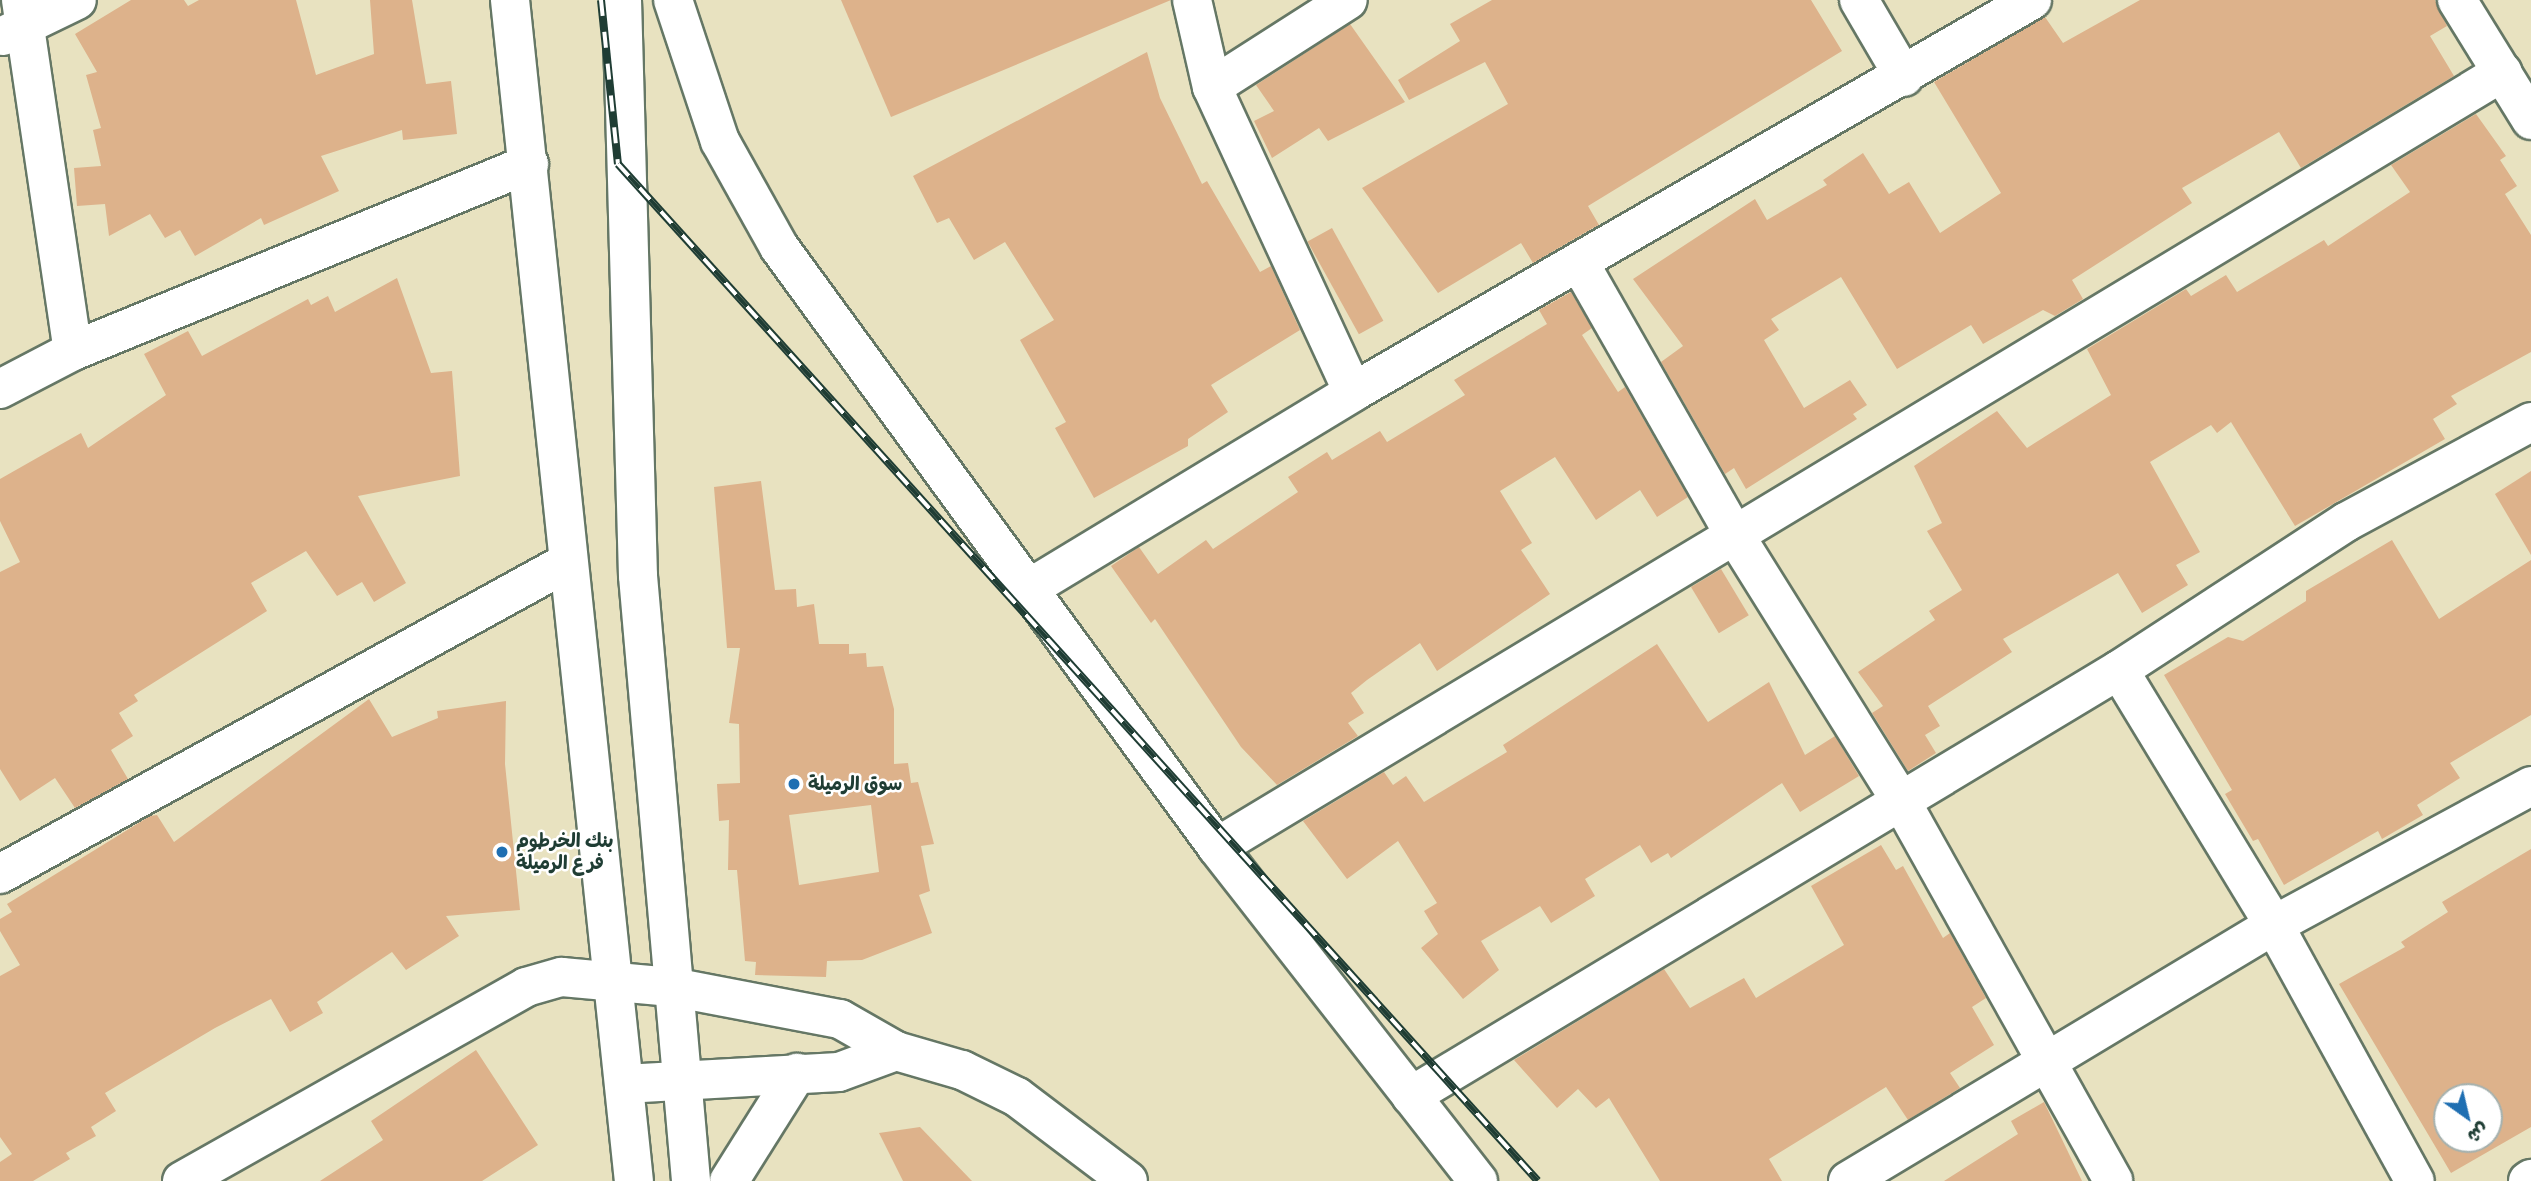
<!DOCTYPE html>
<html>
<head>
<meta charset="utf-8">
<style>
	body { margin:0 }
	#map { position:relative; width:2531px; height:1181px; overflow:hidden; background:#e8e2c0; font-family:"Patrick Hand","Playpen Sans Arabic",sans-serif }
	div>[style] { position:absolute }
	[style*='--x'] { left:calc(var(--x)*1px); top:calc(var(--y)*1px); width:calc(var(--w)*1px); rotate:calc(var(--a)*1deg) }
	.building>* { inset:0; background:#ddb28b; transform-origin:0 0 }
	.roads { filter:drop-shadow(2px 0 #657765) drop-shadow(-2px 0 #657765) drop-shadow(0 2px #657765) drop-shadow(0 -2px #657765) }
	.street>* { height:38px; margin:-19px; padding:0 19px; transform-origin:19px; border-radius:19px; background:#fff }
	.secondary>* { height:38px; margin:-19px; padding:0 19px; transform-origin:19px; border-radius:19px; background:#fff }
	.rail>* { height:8px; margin-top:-4px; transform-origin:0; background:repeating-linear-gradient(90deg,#fff 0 16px,#1f3d34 0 32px); box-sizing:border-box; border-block:2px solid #1f3d34 }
	.dots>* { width:19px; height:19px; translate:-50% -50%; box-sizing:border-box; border:4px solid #fff; border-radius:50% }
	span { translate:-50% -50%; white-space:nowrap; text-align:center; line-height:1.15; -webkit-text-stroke:5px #fff; paint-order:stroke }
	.poi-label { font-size:19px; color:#1f3d34; font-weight:700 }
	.left { translate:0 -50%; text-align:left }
	.north { position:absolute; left:2433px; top:1083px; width:70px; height:70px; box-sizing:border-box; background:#fff; border:2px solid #a5b1ae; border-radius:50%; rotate:146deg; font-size:19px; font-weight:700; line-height:28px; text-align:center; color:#1f3d34 }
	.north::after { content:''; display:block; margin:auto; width:24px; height:32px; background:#1f6fb2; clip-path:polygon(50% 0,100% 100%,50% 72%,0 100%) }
</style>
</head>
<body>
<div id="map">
	<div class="building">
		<i style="clip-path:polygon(131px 0,184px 0,188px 6px,199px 0,296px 0,316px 75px,374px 54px,370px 0,412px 0,426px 84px,451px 81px,457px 134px,403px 140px,402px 130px,321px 156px,339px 191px,264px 225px,261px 218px,195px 256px,180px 230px,165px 238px,150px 214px,109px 236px,105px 204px,77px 206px,74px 168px,101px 166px,93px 130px,101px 128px,86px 75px,97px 72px,75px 34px)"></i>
		<i style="clip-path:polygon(841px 0,1171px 0,891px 117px)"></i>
		<i style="clip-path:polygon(1492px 0,1811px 0,1842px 51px,1588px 206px,1599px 225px,1593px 228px,1533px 263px,1521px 243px,1438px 293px,1362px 188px,1508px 104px,1485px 62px,1409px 100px,1398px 80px,1460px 41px,1450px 24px)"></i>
		<i style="clip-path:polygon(2140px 0,2435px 0,2447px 26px,2430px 36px,2454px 76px,2301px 168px,2279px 132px,2182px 188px,2192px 203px,2072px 280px,2083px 299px,2055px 316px,2043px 310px,1983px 344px,1971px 325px,1897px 369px,1841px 277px,1771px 319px,1779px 330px,1764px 340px,1804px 408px,1850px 380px,1867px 405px,1853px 414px,1857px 419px,1746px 489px,1734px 468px,1725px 474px,1661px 362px,1683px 346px,1633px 279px,1755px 199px,1767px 220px,1827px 185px,1823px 180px,1863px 153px,1889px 194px,1909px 182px,1940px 233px,2001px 193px,1934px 82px,2045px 17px,2063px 43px)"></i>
		<i style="clip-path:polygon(1350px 24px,1405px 102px,1328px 141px,1319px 128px,1272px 158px,1254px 121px,1274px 111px,1256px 85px)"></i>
		<i style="clip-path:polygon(1147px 52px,1160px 98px,1202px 184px,1207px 181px,1260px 272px,1271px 266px,1300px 330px,1211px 385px,1228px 412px,1188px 439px,1188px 446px,1094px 498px,1055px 428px,1066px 422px,1020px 340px,1054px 320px,1005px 242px,974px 260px,949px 218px,937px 223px,913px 176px)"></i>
		<i style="clip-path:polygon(2476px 114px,2506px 156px,2500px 160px,2517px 186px,2505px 194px,2531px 235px,2531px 352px,2451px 396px,2457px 404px,2433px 419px,2445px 439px,2295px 526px,2231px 422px,2217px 433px,2211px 425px,2150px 462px,2200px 552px,2176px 565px,2188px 585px,2142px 613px,2118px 573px,2003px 639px,2012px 652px,1928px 706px,1940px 726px,1925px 735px,1936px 753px,1908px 771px,1872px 713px,1883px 706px,1858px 672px,1935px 620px,1929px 611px,1962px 590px,1927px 531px,1942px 523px,1914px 466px,1997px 411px,2027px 448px,2111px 395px,2087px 349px,2186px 289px,2191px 296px,2226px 275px,2237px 292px,2324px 240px,2328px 246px,2410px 192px,2391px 165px)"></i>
		<i style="left:1332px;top:228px;width:106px;height:28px;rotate:61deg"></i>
		<i style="clip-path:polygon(397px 278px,431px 373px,452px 371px,460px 476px,358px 496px,406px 583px,374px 602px,362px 582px,337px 596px,306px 551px,251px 583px,267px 611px,134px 695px,138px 701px,119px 713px,133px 736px,111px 750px,128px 779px,75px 808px,55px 778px,20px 801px,0 769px,0 572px,20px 562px,0 521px,0 479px,81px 433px,88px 448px,166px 395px,144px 354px,188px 331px,202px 356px,308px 299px,311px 305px,328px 296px,335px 312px)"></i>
		<i style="clip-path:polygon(1571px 292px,1592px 328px,1582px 335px,1618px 392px,1625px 387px,1688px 497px,1657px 517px,1640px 490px,1596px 520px,1555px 457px,1500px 491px,1532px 543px,1521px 550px,1550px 594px,1437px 671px,1420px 643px,1367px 680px,1351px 693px,1364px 713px,1348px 723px,1358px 736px,1277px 785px,1241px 747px,1155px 619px,1151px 623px,1111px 566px,1139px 547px,1158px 574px,1206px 540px,1213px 549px,1298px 492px,1288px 477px,1327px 452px,1332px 460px,1380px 431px,1387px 442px,1465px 395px,1454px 380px,1547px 324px,1539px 310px)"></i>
		<i style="clip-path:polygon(2531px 471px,2531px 555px,2495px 494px)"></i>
		<i style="clip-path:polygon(evenodd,761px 481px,775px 590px,796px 589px,797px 607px,814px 604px,819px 644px,849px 644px,849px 654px,866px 653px,867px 667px,883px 666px,894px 709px,894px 764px,908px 763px,911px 783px,918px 782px,934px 844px,921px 846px,930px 891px,919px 895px,932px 933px,862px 960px,827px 961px,826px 977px,755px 975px,756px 962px,745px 961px,737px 870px,728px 870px,729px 820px,719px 821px,717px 784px,740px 783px,739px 724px,729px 723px,740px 648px,727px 648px,714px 487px,761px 481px,871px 805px,879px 872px,799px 885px,789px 815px,871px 805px)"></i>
		<i style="clip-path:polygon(2392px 540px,2439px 619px,2531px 560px,2531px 715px,2450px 763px,2460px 778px,2417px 805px,2423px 815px,2382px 839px,2378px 831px,2284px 885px,2258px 839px,2253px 841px,2225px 794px,2232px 790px,2164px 675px,2228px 637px,2243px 641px,2306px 601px,2306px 591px)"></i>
		<i style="left:1721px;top:569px;width:54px;height:35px;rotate:59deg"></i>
		<i style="clip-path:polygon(1657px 644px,1708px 722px,1769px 682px,1805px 755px,1835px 736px,1859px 776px,1800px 812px,1782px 783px,1671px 858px,1668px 853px,1651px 863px,1640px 845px,1585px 879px,1595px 896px,1551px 923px,1540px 906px,1481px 941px,1499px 970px,1463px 999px,1421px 948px,1438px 934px,1424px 911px,1437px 903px,1398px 841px,1347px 879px,1303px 821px,1384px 772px,1393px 785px,1406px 776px,1424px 802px,1507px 752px,1503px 745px)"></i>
		<i style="clip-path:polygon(369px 699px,392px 737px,438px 718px,437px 711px,506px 701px,505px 764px,520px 910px,446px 916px,459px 936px,406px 970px,392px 952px,317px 1002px,323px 1013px,290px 1032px,271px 999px,215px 1028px,105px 1093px,116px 1111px,91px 1127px,96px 1136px,66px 1153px,70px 1159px,33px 1181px,0 1181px,0 1162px,12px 1154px,0 1137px,0 976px,20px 965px,0 931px,0 919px,12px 912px,7px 904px,150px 816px,157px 815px,174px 842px)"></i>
		<i style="clip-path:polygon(1881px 845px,1896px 870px,1903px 866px,1943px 938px,1950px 933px,1986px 998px,1972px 1007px,1994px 1045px,1950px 1073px,1960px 1088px,1908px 1120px,1886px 1087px,1769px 1159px,1782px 1181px,1660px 1181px,1609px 1098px,1596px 1108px,1578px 1089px,1557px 1108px,1514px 1060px,1664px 969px,1690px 1008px,1744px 978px,1756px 998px,1844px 945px,1811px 886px)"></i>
		<i style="clip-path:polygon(evenodd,2531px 849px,2531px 1127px,2451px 1173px,2339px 984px,2405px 947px,2401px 942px,2448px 912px,2442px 902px,2531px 849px,2447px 1097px,2489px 1097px,2489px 1139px,2447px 1139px,2447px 1097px)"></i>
		<i style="clip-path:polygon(476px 1050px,538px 1145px,482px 1181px,320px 1181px,383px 1140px,371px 1121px)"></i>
		<i style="clip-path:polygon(2044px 1102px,2082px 1181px,1944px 1181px,2018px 1134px,2011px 1121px)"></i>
		<i style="clip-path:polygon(920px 1127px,972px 1181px,903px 1181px,879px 1133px)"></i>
	</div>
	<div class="roads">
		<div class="street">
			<i style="--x:21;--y:0;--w:355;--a:81.6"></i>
			<i style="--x:673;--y:0;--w:149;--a:71.6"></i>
			<i style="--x:720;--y:141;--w:121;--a:60.9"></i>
			<i style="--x:779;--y:247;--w:743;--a:53.87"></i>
			<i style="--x:1217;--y:847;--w:424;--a:52"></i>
			<i style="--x:1192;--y:0;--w:89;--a:77.1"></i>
			<i style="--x:1212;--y:87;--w:336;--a:65.2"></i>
			<i style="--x:1859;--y:0;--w:89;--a:59.7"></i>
			<i style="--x:2457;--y:0;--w:141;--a:58.3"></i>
			<i style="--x:3;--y:36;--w:82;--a:-25.9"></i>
			<i style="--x:1212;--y:87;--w:161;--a:-32.6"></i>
			<i style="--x:1580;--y:264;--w:314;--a:60.3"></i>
			<i style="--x:1736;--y:537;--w:311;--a:58"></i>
			<i style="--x:1901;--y:801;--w:435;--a:60.8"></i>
			<i style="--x:0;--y:389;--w:82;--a:-27.5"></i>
			<i style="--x:73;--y:351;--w:493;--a:-22.3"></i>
			<i style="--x:1030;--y:588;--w:378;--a:-31.2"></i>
			<i style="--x:1353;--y:392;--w:784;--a:-30"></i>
			<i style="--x:2119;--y:670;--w:298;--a:58.7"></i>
			<i style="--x:2274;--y:925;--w:292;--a:61.2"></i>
			<i style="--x:1217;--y:847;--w:1501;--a:-31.08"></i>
			<i style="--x:0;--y:874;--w:648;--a:-28.78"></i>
			<i style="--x:1411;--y:1096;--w:826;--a:-31.04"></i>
			<i style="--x:2119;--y:670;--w:271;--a:-33.1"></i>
			<i style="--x:2346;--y:522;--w:210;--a:-28.4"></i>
			<i style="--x:1848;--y:1181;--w:497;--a:-31"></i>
			<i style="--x:2274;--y:925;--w:292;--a:-28.4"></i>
			<i style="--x:2528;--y:1181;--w:4;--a:-34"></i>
		</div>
		<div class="secondary">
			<i style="--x:510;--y:0;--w:1187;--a:84.01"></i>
			<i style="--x:622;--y:0;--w:576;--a:88.41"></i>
			<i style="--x:638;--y:576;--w:607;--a:84.99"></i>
			<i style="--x:624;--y:1084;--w:215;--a:-3.2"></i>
			<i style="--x:839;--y:1072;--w:61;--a:-20.2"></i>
			<i style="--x:182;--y:1181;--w:395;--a:-29.4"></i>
			<i style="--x:526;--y:987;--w:37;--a:-16"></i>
			<i style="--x:562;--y:977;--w:110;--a:5.2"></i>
			<i style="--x:672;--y:987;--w:171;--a:10.8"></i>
			<i style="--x:840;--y:1019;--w:64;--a:29.7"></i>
			<i style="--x:896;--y:1051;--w:69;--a:16.1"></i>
			<i style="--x:962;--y:1070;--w:61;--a:26.1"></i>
			<i style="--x:1017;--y:1097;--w:139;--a:37.1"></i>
			<i style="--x:729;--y:1181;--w:128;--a:-57.8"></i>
		</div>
	</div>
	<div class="rail">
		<i style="--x:601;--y:0;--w:165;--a:84.1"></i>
		<i style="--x:618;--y:164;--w:1371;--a:47.87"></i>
	</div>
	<div class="dots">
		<i style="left:794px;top:784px;background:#1f6fb2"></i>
		<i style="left:502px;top:852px;background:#1f6fb2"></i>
	</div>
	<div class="poi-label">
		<span class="left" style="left:808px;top:784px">سوق الرميلة</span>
		<span class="left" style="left:516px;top:852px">بنك الخرطوم<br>فرع الرميلة</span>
	</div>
	<div class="north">ش</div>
</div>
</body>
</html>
